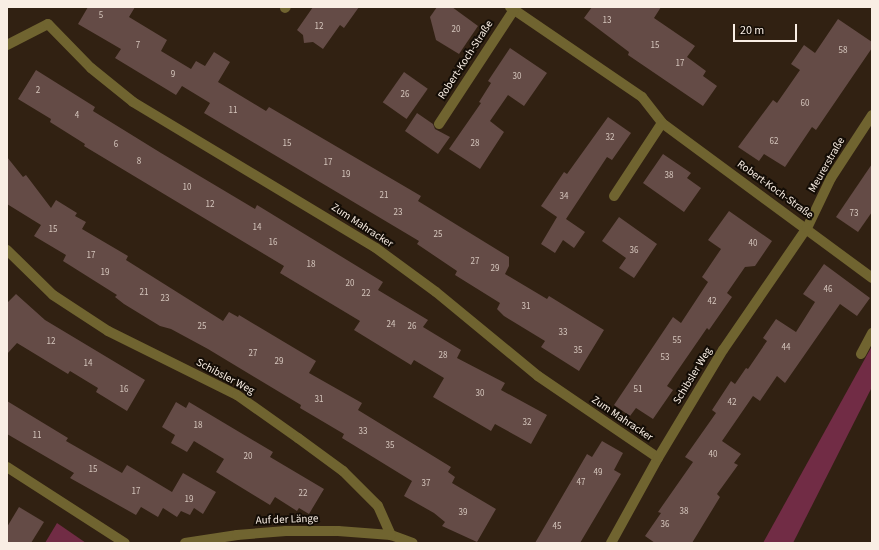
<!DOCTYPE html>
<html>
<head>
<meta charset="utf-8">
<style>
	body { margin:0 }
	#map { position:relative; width:879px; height:550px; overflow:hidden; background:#312112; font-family:"Source Sans 3",sans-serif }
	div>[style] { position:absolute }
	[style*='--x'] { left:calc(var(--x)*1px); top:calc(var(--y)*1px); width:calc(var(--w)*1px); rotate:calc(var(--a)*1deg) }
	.green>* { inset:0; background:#712c45 }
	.building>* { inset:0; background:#644b46; transform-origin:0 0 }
	.minor>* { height:10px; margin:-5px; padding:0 5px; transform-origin:5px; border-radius:5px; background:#706430 }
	span { translate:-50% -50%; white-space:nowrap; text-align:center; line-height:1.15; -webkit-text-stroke:4px #140d06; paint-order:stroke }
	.number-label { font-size:9px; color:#d4c5bc }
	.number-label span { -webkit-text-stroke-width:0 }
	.street-label { font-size:11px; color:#f9eee4 }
	.frame { position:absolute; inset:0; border:8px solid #f9eee4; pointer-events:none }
	.scale { position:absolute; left:733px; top:24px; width:64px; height:18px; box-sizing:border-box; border:2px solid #f9eee4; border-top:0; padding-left:5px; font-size:12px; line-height:14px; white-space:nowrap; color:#f9eee4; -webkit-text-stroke:3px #140d06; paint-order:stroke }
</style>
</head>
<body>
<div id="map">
	<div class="green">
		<i style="clip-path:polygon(872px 346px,872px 387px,793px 543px,763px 543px)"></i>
		<i style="clip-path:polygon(57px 523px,86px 543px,45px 543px)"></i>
	</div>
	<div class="building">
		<i style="clip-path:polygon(88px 7px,135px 7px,129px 17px,167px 40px,161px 51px,191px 69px,196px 61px,205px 66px,214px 52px,230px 62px,218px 82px,266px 111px,269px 107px,421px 196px,418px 201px,509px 257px,509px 266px,505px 274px,547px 299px,549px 296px,604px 330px,579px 371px,541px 347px,545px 341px,504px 316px,497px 309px,500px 303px,455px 275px,457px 271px,417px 244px,419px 241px,204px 113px,210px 103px,182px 86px,176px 95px,115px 58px,121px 49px,78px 24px)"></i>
		<i style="clip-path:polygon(313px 7px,359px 7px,344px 28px,340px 25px,323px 49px,313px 42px,304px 43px,303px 35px,297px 30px)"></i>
		<i style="clip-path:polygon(437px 7px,452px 7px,478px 26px,459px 54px,436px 40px,430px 17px)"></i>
		<i style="clip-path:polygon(592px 7px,661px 7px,654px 18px,695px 46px,687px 57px,706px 71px,703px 76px,717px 86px,703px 106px,628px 55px,629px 52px,584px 18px)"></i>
		<i style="clip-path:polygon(838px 19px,872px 42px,872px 48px,816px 130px,812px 127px,785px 167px,764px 154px,759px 161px,738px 147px,773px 100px,777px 103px,800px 70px,791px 64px,804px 45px,815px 53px)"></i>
		<i style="clip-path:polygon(510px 48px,547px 73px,524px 106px,508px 95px,490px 121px,504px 132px,480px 169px,449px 149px,481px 103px,479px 102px,491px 83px,488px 81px)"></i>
		<i style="clip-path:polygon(36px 70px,95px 107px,93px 111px,161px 153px,255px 209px,257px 205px,383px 282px,378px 290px,428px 320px,423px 327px,461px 350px,457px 358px,505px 383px,501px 390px,547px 415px,531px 444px,495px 424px,491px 431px,433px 397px,444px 378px,414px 360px,411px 365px,354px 330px,360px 321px,280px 273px,284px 266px,84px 146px,85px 144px,50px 122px,51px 119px,18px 99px)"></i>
		<i style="left:404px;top:72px;width:29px;height:37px;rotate:35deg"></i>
		<i style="clip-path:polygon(417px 113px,433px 124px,435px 129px,450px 137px,438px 154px,405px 131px)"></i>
		<i style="clip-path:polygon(608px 117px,631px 133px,612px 160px,607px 157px,566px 219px,585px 232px,574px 248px,563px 240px,555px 253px,541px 244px,557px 217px,541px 206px,564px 172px,567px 174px)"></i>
		<i style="clip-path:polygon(663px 154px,691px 173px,687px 178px,701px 188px,684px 212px,643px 183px)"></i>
		<i style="clip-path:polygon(7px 157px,23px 177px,26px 175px,51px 208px,56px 200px,77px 213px,75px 216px,86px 222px,82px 229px,128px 256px,126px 260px,223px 321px,229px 312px,238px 317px,239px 315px,316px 361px,309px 373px,362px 403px,358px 410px,451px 467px,448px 472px,455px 477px,452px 483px,496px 509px,477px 542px,442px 526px,445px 522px,434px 513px,404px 496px,412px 481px,342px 438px,344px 434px,300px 408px,301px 405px,208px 349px,171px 329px,160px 326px,124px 304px,115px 297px,117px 295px,63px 261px,66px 255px,34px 236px,41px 225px,7px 204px)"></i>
		<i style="clip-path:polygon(872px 164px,872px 212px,858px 232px,836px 217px)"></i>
		<i style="clip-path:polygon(729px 211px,772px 241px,755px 266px,745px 267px,727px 293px,732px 297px,709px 330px,707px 328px,667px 386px,673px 390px,653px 419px,636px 408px,630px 416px,614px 405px,673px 317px,681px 323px,708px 282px,702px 277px,721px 249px,708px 240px)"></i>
		<i style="clip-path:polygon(619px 217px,657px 244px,634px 278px,619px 268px,626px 258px,602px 241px)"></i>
		<i style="clip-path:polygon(824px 264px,870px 298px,857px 316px,840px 304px,785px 383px,777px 376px,760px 401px,753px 396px,722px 441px,741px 454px,734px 463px,738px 465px,717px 494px,720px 497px,692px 543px,655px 543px,645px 536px,661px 513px,658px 512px,693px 462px,685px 457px,716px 413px,712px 410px,731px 381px,735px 384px,746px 368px,748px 369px,767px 341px,763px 338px,776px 319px,796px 332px,815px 302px,803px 294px)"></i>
		<i style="clip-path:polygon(16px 294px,45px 320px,145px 380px,127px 411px,96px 392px,98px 388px,70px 371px,68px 374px,17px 343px,7px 354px,7px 303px)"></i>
		<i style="clip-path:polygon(7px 401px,68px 438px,66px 441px,122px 473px,127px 465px,172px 492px,183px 473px,216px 492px,203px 514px,194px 508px,190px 515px,181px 511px,177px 517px,163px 508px,158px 517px,141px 507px,136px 515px,70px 478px,74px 473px,7px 434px)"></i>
		<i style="clip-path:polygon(176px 402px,186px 408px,189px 402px,273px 452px,270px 457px,324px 489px,309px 514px,299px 508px,297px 511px,275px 497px,270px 505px,216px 472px,224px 459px,194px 441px,187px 452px,171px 443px,175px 435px,162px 427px)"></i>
		<i style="clip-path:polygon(602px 441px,623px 453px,614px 470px,621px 474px,580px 543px,535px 543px,587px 454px,592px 457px)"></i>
		<i style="clip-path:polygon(19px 507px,44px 522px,31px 543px,7px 543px,7px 527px)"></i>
	</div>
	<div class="minor">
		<i style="--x:510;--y:7;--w:160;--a:34.3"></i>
		<i style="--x:642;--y:97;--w:33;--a:52"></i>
		<i style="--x:662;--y:123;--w:261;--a:36.4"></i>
		<i style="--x:285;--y:8;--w:1;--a:-45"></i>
		<i style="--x:7;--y:45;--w:46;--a:-27.1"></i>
		<i style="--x:48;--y:24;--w:62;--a:45.7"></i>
		<i style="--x:91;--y:68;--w:54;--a:39"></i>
		<i style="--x:133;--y:102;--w:283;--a:31"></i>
		<i style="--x:376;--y:248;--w:74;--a:36.3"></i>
		<i style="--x:436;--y:292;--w:132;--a:39.5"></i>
		<i style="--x:538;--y:376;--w:145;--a:34.3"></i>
		<i style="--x:439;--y:124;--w:136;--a:-56.7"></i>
		<i style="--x:614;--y:196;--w:87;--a:-56.7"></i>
		<i style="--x:7;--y:250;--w:64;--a:44.4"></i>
		<i style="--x:53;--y:295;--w:66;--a:33.2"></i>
		<i style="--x:108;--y:331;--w:144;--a:26.4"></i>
		<i style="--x:237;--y:395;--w:75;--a:35.2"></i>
		<i style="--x:298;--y:438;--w:56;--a:36.3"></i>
		<i style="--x:343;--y:471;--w:49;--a:45"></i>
		<i style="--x:378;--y:506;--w:32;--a:66"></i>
		<i style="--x:391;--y:535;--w:23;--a:20"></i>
		<i style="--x:861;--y:354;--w:24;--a:-62"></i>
		<i style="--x:7;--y:467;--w:140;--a:32.8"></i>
		<i style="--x:185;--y:543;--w:53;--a:-8.7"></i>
		<i style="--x:237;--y:535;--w:49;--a:-4.7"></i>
		<i style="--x:286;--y:531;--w:52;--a:0"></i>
		<i style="--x:338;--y:531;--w:53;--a:4.3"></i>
		<i style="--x:611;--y:543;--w:97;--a:-61.1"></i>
		<i style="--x:658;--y:458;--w:126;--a:-59"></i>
		<i style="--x:723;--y:350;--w:148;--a:-55.5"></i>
		<i style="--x:807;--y:228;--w:55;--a:-64.4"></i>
		<i style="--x:831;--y:178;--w:75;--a:-56.9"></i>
	</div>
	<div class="number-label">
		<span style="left:101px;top:16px">5</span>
		<span style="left:607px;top:21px">13</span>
		<span style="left:319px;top:27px">12</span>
		<span style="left:456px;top:30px">20</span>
		<span style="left:138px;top:46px">7</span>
		<span style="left:655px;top:46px">15</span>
		<span style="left:843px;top:51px">58</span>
		<span style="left:680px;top:64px">17</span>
		<span style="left:173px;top:75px">9</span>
		<span style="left:517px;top:77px">30</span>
		<span style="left:38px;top:91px">2</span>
		<span style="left:405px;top:95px">26</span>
		<span style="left:805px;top:104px">60</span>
		<span style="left:233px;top:111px">11</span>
		<span style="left:77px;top:116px">4</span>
		<span style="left:610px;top:138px">32</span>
		<span style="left:774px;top:142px">62</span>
		<span style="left:287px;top:144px">15</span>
		<span style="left:475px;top:144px">28</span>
		<span style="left:116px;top:145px">6</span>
		<span style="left:139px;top:162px">8</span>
		<span style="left:328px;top:163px">17</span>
		<span style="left:346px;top:175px">19</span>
		<span style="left:669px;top:176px">38</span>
		<span style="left:187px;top:188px">10</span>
		<span style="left:384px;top:196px">21</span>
		<span style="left:564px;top:197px">34</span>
		<span style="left:210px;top:205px">12</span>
		<span style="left:398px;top:213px">23</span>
		<span style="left:854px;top:214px">73</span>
		<span style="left:257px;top:228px">14</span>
		<span style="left:53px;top:230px">15</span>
		<span style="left:438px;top:235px">25</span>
		<span style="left:273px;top:243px">16</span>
		<span style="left:753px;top:244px">40</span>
		<span style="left:634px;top:251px">36</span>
		<span style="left:91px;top:256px">17</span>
		<span style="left:475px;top:262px">27</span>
		<span style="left:311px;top:265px">18</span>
		<span style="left:495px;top:269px">29</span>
		<span style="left:105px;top:273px">19</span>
		<span style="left:350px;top:284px">20</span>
		<span style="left:828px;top:290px">46</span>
		<span style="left:144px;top:293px">21</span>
		<span style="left:366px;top:294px">22</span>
		<span style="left:165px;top:299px">23</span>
		<span style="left:712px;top:302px">42</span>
		<span style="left:526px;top:307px">31</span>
		<span style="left:391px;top:325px">24</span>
		<span style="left:202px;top:327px">25</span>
		<span style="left:412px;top:327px">26</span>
		<span style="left:563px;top:333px">33</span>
		<span style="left:677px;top:341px">55</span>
		<span style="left:51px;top:342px">12</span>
		<span style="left:786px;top:348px">44</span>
		<span style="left:578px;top:351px">35</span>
		<span style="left:253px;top:354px">27</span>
		<span style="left:443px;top:356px">28</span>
		<span style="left:665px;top:358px">53</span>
		<span style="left:279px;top:362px">29</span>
		<span style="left:88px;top:364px">14</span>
		<span style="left:124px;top:390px">16</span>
		<span style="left:638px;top:390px">51</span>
		<span style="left:480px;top:394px">30</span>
		<span style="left:319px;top:400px">31</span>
		<span style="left:732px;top:403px">42</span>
		<span style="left:527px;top:423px">32</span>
		<span style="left:198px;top:426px">18</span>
		<span style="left:363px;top:432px">33</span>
		<span style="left:37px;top:436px">11</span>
		<span style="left:390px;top:446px">35</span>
		<span style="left:713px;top:455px">40</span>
		<span style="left:248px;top:457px">20</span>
		<span style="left:93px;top:470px">15</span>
		<span style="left:598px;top:473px">49</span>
		<span style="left:581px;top:483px">47</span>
		<span style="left:426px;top:484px">37</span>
		<span style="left:136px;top:492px">17</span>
		<span style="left:303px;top:494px">22</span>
		<span style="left:189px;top:500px">19</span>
		<span style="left:684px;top:512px">38</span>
		<span style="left:463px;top:513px">39</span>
		<span style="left:665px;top:525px">36</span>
		<span style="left:557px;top:527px">45</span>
	</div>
	<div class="street-label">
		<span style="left:466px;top:60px;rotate:-57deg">Robert-Koch-Straße</span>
		<span style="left:827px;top:165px;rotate:-60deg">Meurerstraße</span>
		<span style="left:775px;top:190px;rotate:36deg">Robert-Koch-Straße</span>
		<span style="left:362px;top:226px;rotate:33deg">Zum Mahracker</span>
		<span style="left:693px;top:376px;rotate:-59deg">Schibsler Weg</span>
		<span style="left:225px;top:377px;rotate:28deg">Schibsler Weg</span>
		<span style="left:622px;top:419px;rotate:34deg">Zum Mahracker</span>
		<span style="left:287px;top:520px;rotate:-2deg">Auf der Länge</span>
	</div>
	<div class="frame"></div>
	<div class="scale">20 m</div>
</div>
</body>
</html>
